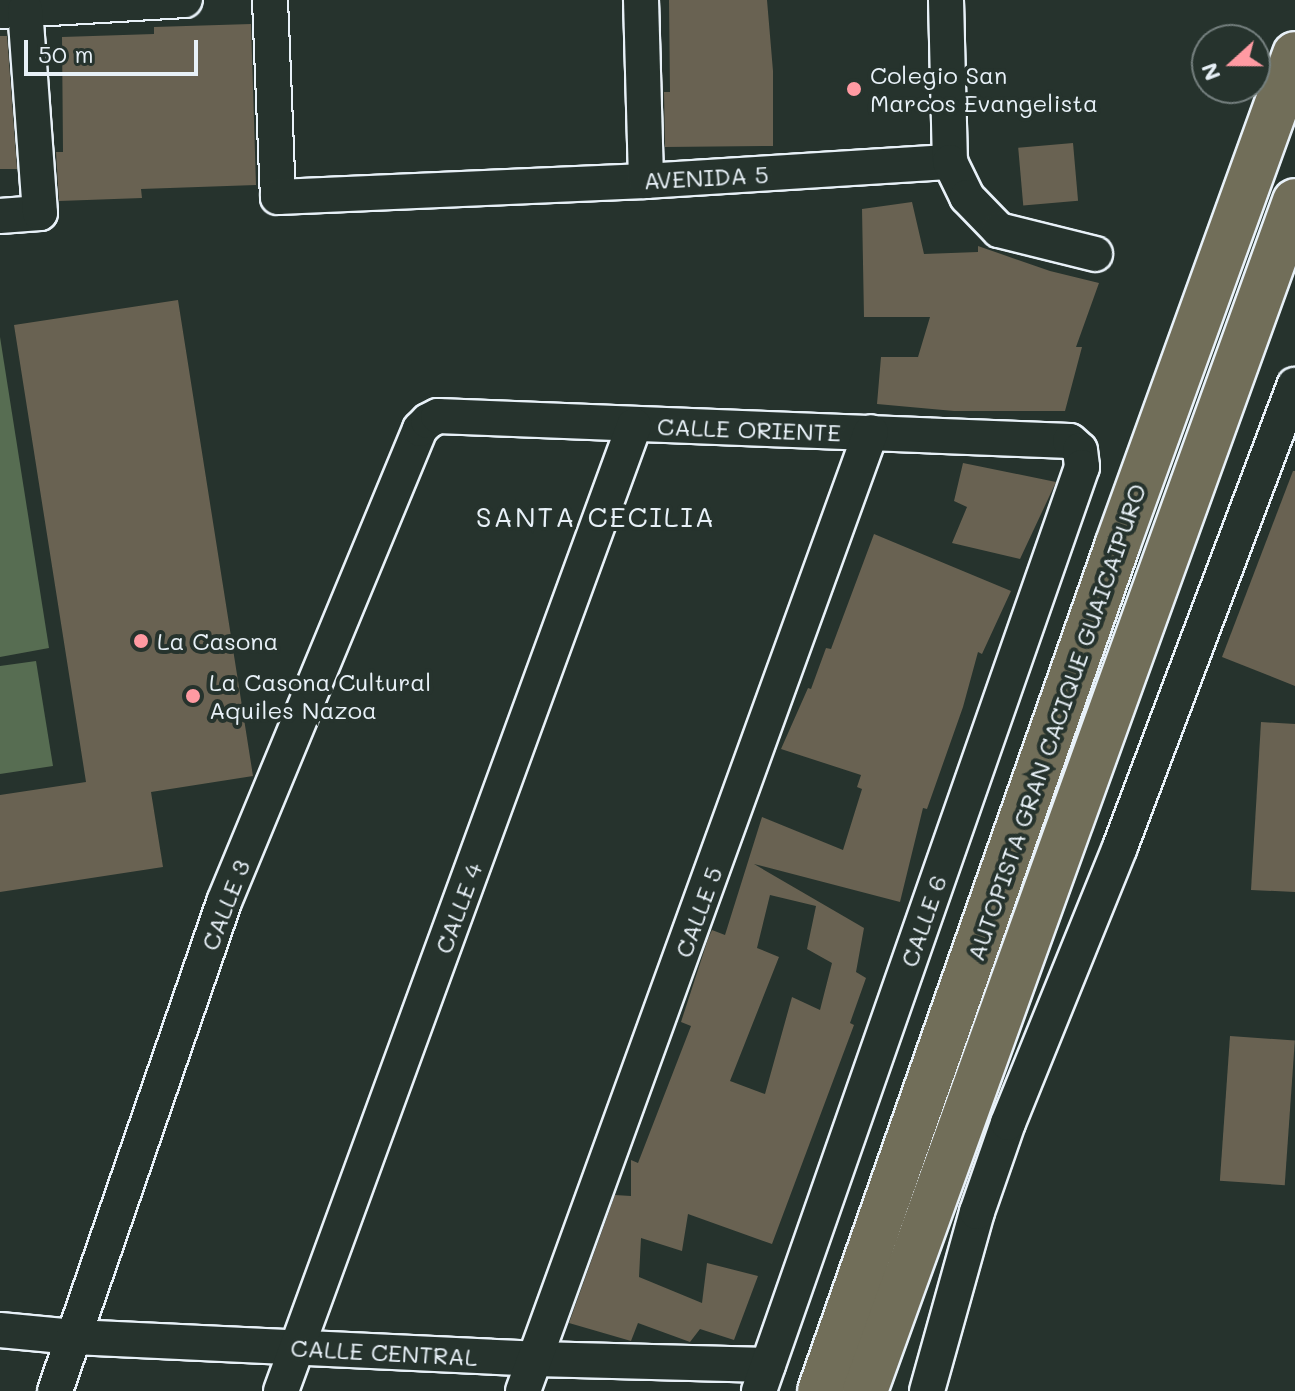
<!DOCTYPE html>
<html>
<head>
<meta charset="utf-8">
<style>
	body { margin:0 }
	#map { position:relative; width:1295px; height:1391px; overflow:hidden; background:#26332d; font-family:Mali,sans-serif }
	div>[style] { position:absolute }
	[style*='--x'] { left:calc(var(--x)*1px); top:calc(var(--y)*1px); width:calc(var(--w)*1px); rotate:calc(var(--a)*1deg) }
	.green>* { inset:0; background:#576d52 }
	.building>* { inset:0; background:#696252; transform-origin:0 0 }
	.roads { filter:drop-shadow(2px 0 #e8f1f8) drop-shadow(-2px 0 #e8f1f8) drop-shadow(0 2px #e8f1f8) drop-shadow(0 -2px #e8f1f8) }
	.minor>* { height:34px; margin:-17px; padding:0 17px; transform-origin:17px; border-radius:17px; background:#26332d }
	.highway>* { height:44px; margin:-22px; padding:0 22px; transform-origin:22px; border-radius:22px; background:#716e59 }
	.dots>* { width:22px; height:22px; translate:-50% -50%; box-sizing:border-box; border:4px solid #26332d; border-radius:50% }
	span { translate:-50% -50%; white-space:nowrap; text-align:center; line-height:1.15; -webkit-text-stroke:8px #26332d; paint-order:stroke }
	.poi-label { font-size:24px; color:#e8f1f8 }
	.left { translate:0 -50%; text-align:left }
	.street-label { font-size:24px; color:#e8f1f8 }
	.quarter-label { font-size:28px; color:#e8f1f8; letter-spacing:2px }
	.north { position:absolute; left:1191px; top:24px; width:80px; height:80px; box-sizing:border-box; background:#26332d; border:2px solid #747f7e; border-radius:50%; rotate:249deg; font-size:22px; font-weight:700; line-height:32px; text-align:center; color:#e8f1f8 }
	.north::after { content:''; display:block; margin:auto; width:28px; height:36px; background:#ff9aa2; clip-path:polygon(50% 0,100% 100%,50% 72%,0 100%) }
	.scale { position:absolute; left:24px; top:40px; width:174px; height:36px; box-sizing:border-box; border:4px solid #e8f1f8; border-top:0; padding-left:10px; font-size:24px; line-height:28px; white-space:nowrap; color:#e8f1f8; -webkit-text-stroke:6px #26332d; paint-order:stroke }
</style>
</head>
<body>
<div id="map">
	<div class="green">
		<i style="clip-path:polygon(0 337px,49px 648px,0 657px)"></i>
		<i style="clip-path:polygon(36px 661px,53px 766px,0 774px,0 666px)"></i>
	</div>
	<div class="building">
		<i style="clip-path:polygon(669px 0,767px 0,773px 71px,773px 146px,665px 147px,664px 92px,670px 92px)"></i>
		<i style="clip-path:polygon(251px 24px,256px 185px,141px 189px,142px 198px,59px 201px,56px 152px,63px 152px,62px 37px,154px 34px,154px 27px)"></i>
		<i style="clip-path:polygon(0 36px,7px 36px,17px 169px,0 169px)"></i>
		<i style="left:1073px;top:143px;width:58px;height:55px;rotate:85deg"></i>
		<i style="clip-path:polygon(912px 202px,924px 254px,978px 252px,978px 246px,1050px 271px,1099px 283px,1076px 347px,1082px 347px,1065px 411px,954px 411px,877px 404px,881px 357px,918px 357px,930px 317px,864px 317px,862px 209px)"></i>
		<i style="clip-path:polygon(178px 300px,253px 776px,151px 792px,163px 867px,0 892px,0 795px,86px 782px,14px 325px)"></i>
		<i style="clip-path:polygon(963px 463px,1056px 482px,1020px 559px,952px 543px,967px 507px,954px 501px)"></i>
		<i style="clip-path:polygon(1293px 471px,1295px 471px,1295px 686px,1222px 657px)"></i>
		<i style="clip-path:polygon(evenodd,874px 534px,1011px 591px,982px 654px,978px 652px,963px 707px,927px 809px,923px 808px,900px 902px,754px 864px,864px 928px,856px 972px,866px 978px,850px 1023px,854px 1025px,772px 1244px,688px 1214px,682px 1251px,641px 1238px,639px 1277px,702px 1303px,707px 1263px,758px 1276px,734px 1340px,700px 1329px,690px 1342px,638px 1323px,631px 1341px,569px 1323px,615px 1195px,631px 1196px,631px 1160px,638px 1163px,691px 1026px,681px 1022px,708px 939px,712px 930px,725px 935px,762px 817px,843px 850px,862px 789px,857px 787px,861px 775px,781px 749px,808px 688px,811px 689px,826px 648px,831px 649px,874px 534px,770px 895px,816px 906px,807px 949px,832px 963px,820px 1010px,792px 997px,765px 1094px,730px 1081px,779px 957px,757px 948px,770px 895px)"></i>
		<i style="clip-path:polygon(1261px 722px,1295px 724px,1295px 892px,1251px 890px)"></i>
		<i style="left:1230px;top:1036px;width:65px;height:145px;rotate:4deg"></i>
	</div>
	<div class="roads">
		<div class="minor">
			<i style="--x:270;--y:0;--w:197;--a:87.7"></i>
			<i style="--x:278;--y:197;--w:368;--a:-2.5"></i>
			<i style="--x:646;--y:181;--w:305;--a:-3.6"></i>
			<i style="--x:641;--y:0;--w:181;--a:88.4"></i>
			<i style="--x:946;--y:0;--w:162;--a:88.6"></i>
			<i style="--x:950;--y:162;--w:39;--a:64"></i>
			<i style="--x:967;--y:197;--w:46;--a:45.9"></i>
			<i style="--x:999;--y:230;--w:99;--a:14"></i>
			<i style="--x:0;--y:11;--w:185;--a:-3.4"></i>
			<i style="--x:0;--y:216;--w:40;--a:-4.3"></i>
			<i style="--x:40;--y:213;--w:204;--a:-94.2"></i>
			<i style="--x:0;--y:1330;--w:74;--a:5.4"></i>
			<i style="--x:74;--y:1337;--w:463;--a:2.7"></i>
			<i style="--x:536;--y:1359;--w:232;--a:1.5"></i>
			<i style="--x:55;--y:1391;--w:517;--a:-70.93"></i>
			<i style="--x:224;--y:902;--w:512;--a:-67.49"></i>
			<i style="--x:420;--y:429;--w:11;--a:-45"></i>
			<i style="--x:428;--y:421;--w:11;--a:-27"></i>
			<i style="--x:438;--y:416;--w:632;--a:2.27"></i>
			<i style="--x:1070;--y:441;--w:13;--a:42"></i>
			<i style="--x:1080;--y:450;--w:17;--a:83"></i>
			<i style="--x:1082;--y:467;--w:979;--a:109.27"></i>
			<i style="--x:281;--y:1391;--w:1028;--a:-69.91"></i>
			<i style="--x:523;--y:1391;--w:1020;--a:-70.06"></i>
			<i style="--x:927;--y:1391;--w:186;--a:-74.4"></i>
			<i style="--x:977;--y:1212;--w:94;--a:-70.8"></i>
			<i style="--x:1008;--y:1123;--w:298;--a:-67.9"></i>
			<i style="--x:1120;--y:847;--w:494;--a:-69.3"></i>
		</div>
		<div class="highway">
			<i style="--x:820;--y:1391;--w:896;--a:-70.63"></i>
			<i style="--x:1117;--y:546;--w:523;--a:-70.11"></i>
			<i style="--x:865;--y:1391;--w:1265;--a:-70.13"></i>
		</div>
	</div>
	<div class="dots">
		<i style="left:854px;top:89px;background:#ff9aa2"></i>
		<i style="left:141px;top:641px;background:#ff9aa2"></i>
		<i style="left:193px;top:696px;background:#ff9aa2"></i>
	</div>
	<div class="poi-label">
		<span class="left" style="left:870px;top:89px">Colegio San<br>Marcos Evangelista</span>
		<span class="left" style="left:157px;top:641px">La Casona</span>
		<span class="left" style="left:209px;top:696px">La Casona Cultural<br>Aquiles Nazoa</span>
	</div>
	<div class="street-label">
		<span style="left:706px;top:177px;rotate:-3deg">AVENIDA 5</span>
		<span style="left:749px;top:429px;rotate:2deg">CALLE ORIENTE</span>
		<span style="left:1056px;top:722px;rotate:-71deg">AUTOPISTA GRAN CACIQUE GUAICAIPURO</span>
		<span style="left:225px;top:905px;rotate:-69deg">CALLE 3</span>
		<span style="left:458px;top:908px;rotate:-70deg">CALLE 4</span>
		<span style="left:698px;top:912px;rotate:-70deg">CALLE 5</span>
		<span style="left:923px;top:921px;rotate:-71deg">CALLE 6</span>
		<span style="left:384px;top:1352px;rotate:3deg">CALLE CENTRAL</span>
	</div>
	<div class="quarter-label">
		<span style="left:596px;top:516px">SANTA CECILIA</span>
	</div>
	<div class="north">N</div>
	<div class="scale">50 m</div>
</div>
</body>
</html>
